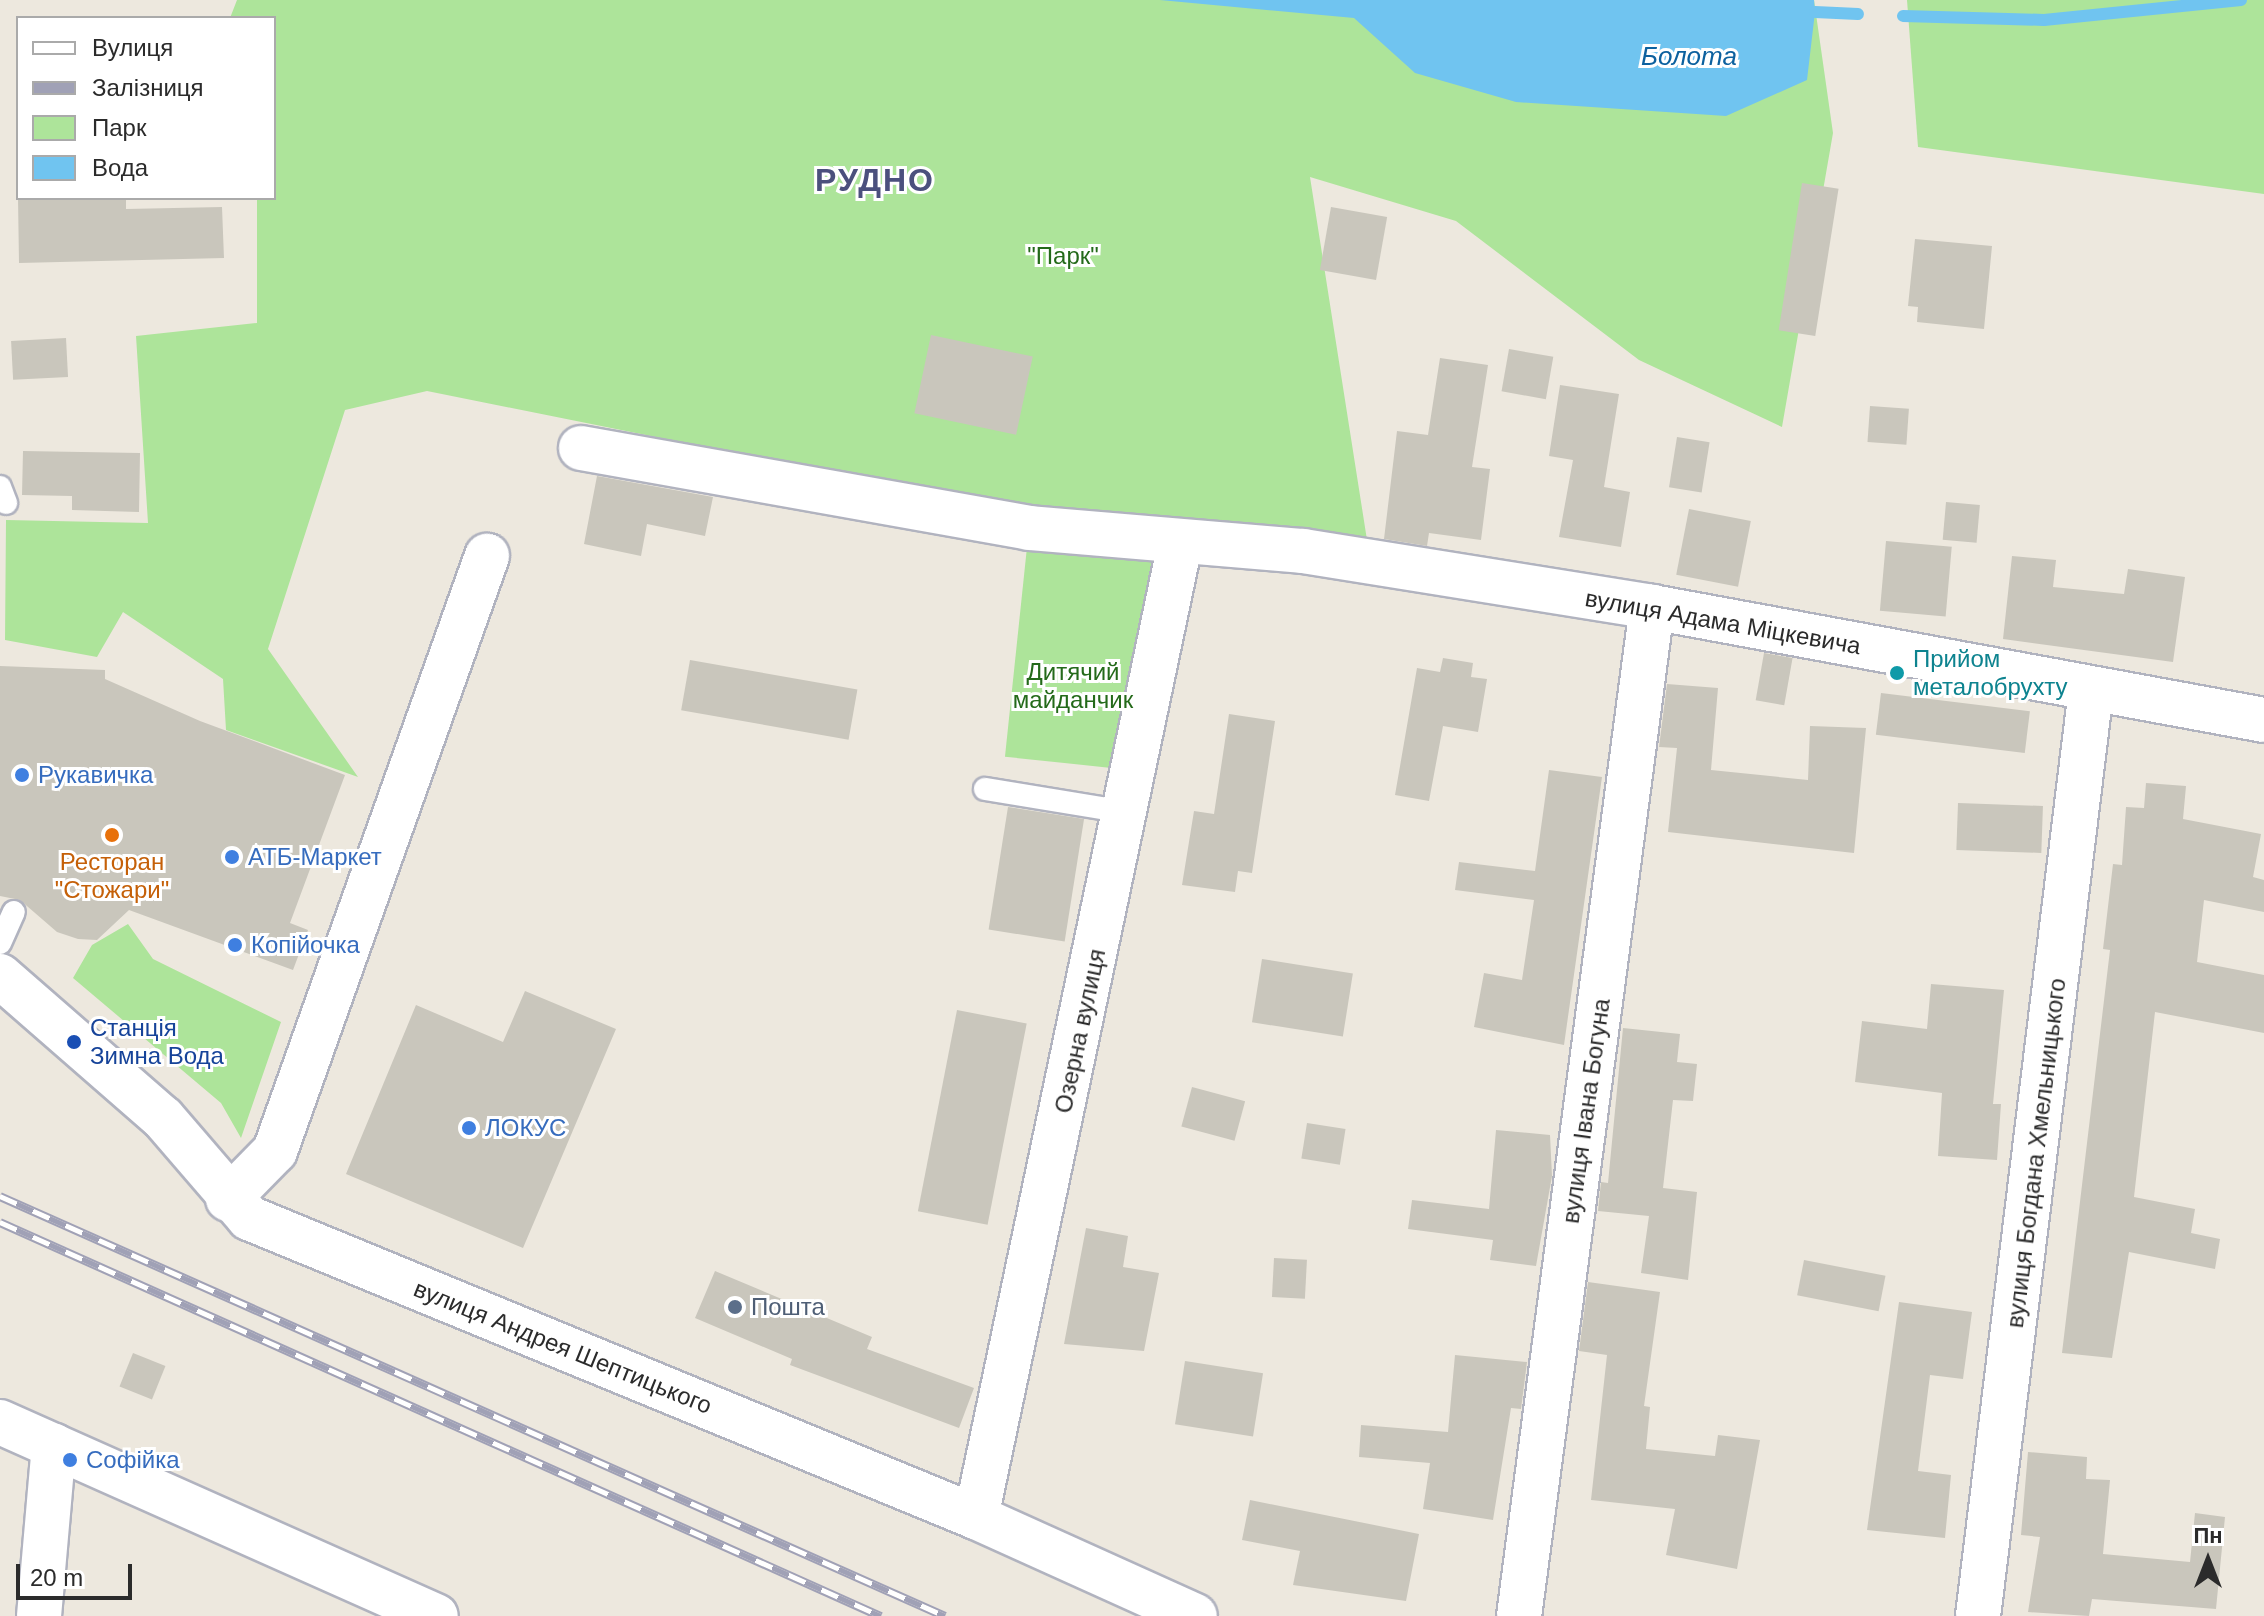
<!DOCTYPE html>
<html>
<head>
<meta charset="utf-8">
<style>
	body { margin:0 }
	#map { position:relative; width:2264px; height:1616px; overflow:hidden; background:#ede8de; font-family:Helvetica,sans-serif }
	div>[style] { position:absolute }
	[style*='--x'] { left:calc(var(--x)*1px); top:calc(var(--y)*1px); width:calc(var(--w)*1px); rotate:calc(var(--a)*1deg) }
	.green>* { inset:0; background:#ade49a; transform-origin:0 0 }
	.water>* { inset:0; background:#70c4f0 }
	.stream>* { height:12px; margin:-6px; padding:0 6px; transform-origin:6px; border-radius:6px; background:#70c4f0 }
	.building>* { inset:0; background:#c9c6bc; transform-origin:0 0 }
	.roads { filter:drop-shadow(2px 0 #b1b3bf) drop-shadow(-2px 0 #b1b3bf) drop-shadow(0 2px #b1b3bf) drop-shadow(0 -2px #b1b3bf) }
	.service>* { height:22px; margin:-11px; padding:0 11px; transform-origin:11px; border-radius:11px; background:#fff }
	.minor>* { height:44px; margin:-22px; padding:0 22px; transform-origin:22px; border-radius:22px; background:#fff }
	.tertiary>* { height:44px; margin:-22px; padding:0 22px; transform-origin:22px; border-radius:22px; background:#fff }
	.secondary>* { height:44px; margin:-22px; padding:0 22px; transform-origin:22px; border-radius:22px; background:#fff }
	.rail>* { height:9px; margin-top:-4.5px; transform-origin:0; background:repeating-linear-gradient(90deg,#fff 0 18px,#a0a1b6 0 36px); box-sizing:border-box; border-block:2px solid #a0a1b6 }
	.dots>* { width:22px; height:22px; translate:-50% -50%; box-sizing:border-box; border:4px solid #fff; border-radius:50% }
	span { translate:-50% -50%; white-space:nowrap; text-align:center; line-height:1.15; -webkit-text-stroke:6px #fff; paint-order:stroke }
	.park-label { font-size:24px; color:#246a1a }
	.street-label { font-size:24px; color:#2b2b2b }
	.culture-label { font-size:24px; color:#0d838f }
	.left { translate:0 -50%; text-align:left }
	.shop-label { font-size:24px; color:#366cbe }
	.food-label { font-size:24px; color:#c56008 }
	.transit-label { font-size:24px; color:#164399 }
	.service-label { font-size:24px; color:#4e5e75 }
	.water-label { font-size:26px; color:#0c619f; font-style:italic }
	.district-label { font-size:32px; color:#4b507d; font-weight:700; letter-spacing:2px }
	.legend { position:absolute; left:16px; top:16px; width:260px; height:184px; box-sizing:border-box; background:#fff; border:2px solid #aaa; margin:0; padding:10px 14px; list-style:none; font-size:24px; color:#2b2b2b }
	.legend li { display:flex; align-items:center; gap:16px; height:40px }
	.legend b { width:40px; border:2px solid #aaa }
	.north { position:absolute; left:2168px; top:1520px; width:80px; height:80px; -webkit-text-stroke:6px #fff; paint-order:stroke; rotate:0deg; font-size:22px; font-weight:700; line-height:32px; text-align:center; color:#2b2b2b }
	.north::after { content:''; display:block; margin:auto; width:28px; height:36px; background:#2b2b2b; clip-path:polygon(50% 0,100% 100%,50% 72%,0 100%) }
	.scale { position:absolute; left:16px; top:1564px; width:116px; height:36px; box-sizing:border-box; border:4px solid #2b2b2b; border-top:0; padding-left:10px; font-size:24px; line-height:28px; white-space:nowrap; color:#2b2b2b; -webkit-text-stroke:6px #fff; paint-order:stroke }
</style>
</head>
<body>
<div id="map">
	<div class="green">
		<i style="clip-path:polygon(237px 0,1814px 0,1833px 133px,1782px 427px,1639px 360px,1456px 221px,1310px 177px,1367px 540px,1140px 526px,959px 498px,427px 391px,345px 410px,268px 649px,358px 777px,226px 730px,223px 679px,123px 612px,97px 657px,5px 640px,6px 520px,148px 523px,136px 336px,257px 323px,257px 198px,274px 198px,274px 18px,230px 18px)"></i>
		<i style="clip-path:polygon(1907px 0,2264px 0,2264px 194px,1918px 147px)"></i>
		<i style="left:1029px;top:528px;width:152px;height:230px;rotate:6deg"></i>
		<i style="clip-path:polygon(128px 924px,153px 959px,281px 1022px,241px 1138px,221px 1103px,73px 978px,92px 945px)"></i>
	</div>
	<div class="water">
		<i style="clip-path:polygon(1160px 0,1814px 0,1815px 12px,1807px 80px,1726px 116px,1516px 102px,1415px 73px,1354px 18px)"></i>
	</div>
	<div class="stream">
		<i style="--x:1815;--y:12;--w:43;--a:2.7"></i>
		<i style="--x:1903;--y:16;--w:141;--a:1.6"></i>
		<i style="--x:2044;--y:20;--w:198;--a:-5.8"></i>
	</div>
	<div class="building">
		<i style="left:1802px;top:183px;width:37px;height:149px;rotate:9deg"></i>
		<i style="clip-path:polygon(18px 198px,126px 198px,126px 209px,222px 207px,224px 258px,19px 263px)"></i>
		<i style="left:1331px;top:207px;width:57px;height:64px;rotate:10deg"></i>
		<i style="clip-path:polygon(1915px 239px,1992px 246px,1984px 329px,1917px 322px,1918px 307px,1908px 306px)"></i>
		<i style="left:931px;top:335px;width:104px;height:80px;rotate:12deg"></i>
		<i style="left:66px;top:338px;width:39px;height:55px;rotate:87deg"></i>
		<i style="left:1509px;top:349px;width:45px;height:43px;rotate:10deg"></i>
		<i style="clip-path:polygon(1440px 358px,1488px 365px,1472px 467px,1490px 469px,1481px 540px,1429px 533px,1427px 546px,1384px 539px,1397px 431px,1428px 435px)"></i>
		<i style="clip-path:polygon(1560px 385px,1619px 394px,1604px 487px,1630px 492px,1621px 547px,1559px 537px,1573px 460px,1549px 456px)"></i>
		<i style="left:1870px;top:406px;width:39px;height:36px;rotate:4deg"></i>
		<i style="left:1677px;top:437px;width:33px;height:51px;rotate:9deg"></i>
		<i style="clip-path:polygon(23px 451px,140px 453px,139px 512px,72px 510px,72px 496px,22px 495px)"></i>
		<i style="clip-path:polygon(597px 476px,713px 497px,705px 536px,647px 524px,641px 556px,584px 544px)"></i>
		<i style="left:1946px;top:502px;width:34px;height:38px;rotate:5deg"></i>
		<i style="left:1689px;top:509px;width:63px;height:67px;rotate:11deg"></i>
		<i style="left:1886px;top:541px;width:66px;height:70px;rotate:5deg"></i>
		<i style="clip-path:polygon(2012px 556px,2056px 560px,2053px 587px,2124px 594px,2128px 569px,2185px 577px,2173px 662px,2003px 639px)"></i>
		<i style="left:1764px;top:653px;width:29px;height:48px;rotate:10deg"></i>
		<i style="clip-path:polygon(1443px 658px,1473px 663px,1471px 677px,1487px 679px,1478px 732px,1443px 726px,1429px 801px,1395px 795px,1417px 668px,1440px 672px)"></i>
		<i style="left:690px;top:660px;width:170px;height:51px;rotate:10deg"></i>
		<i style="clip-path:polygon(0 666px,105px 670px,105px 679px,200px 721px,345px 775px,290px 923px,308px 930px,293px 970px,129px 910px,97px 940px,78px 939px,57px 932px,20px 900px,0 896px)"></i>
		<i style="clip-path:polygon(1667px 684px,1718px 688px,1711px 770px,1808px 780px,1810px 726px,1866px 728px,1854px 853px,1668px 832px,1677px 748px,1659px 747px)"></i>
		<i style="left:1881px;top:693px;width:150px;height:42px;rotate:7deg"></i>
		<i style="clip-path:polygon(1229px 714px,1275px 721px,1252px 873px,1238px 871px,1235px 892px,1182px 885px,1194px 811px,1214px 814px)"></i>
		<i style="clip-path:polygon(1549px 770px,1602px 777px,1564px 1045px,1474px 1027px,1484px 973px,1522px 980px,1534px 900px,1455px 890px,1459px 862px,1535px 871px)"></i>
		<i style="clip-path:polygon(2146px 783px,2186px 786px,2183px 819px,2261px 834px,2253px 877px,2264px 880px,2264px 912px,2204px 900px,2197px 962px,2264px 975px,2264px 1033px,2155px 1012px,2134px 1197px,2195px 1209px,2191px 1233px,2220px 1239px,2215px 1269px,2129px 1252px,2112px 1358px,2062px 1353px,2110px 950px,2103px 949px,2113px 864px,2122px 865px,2126px 807px,2144px 808px)"></i>
		<i style="left:1958px;top:803px;width:85px;height:47px;rotate:2deg"></i>
		<i style="left:1008px;top:807px;width:77px;height:124px;rotate:9deg"></i>
		<i style="left:1262px;top:959px;width:92px;height:64px;rotate:9deg"></i>
		<i style="clip-path:polygon(1931px 984px,2004px 990px,1993px 1104px,2001px 1104px,1997px 1160px,1938px 1156px,1942px 1093px,1855px 1082px,1862px 1021px,1927px 1029px)"></i>
		<i style="clip-path:polygon(525px 991px,616px 1029px,523px 1248px,346px 1174px,416px 1005px,503px 1042px)"></i>
		<i style="left:957px;top:1010px;width:71px;height:205px;rotate:11deg"></i>
		<i style="clip-path:polygon(1623px 1028px,1680px 1034px,1677px 1062px,1697px 1064px,1693px 1101px,1673px 1100px,1663px 1188px,1697px 1192px,1688px 1280px,1641px 1273px,1649px 1216px,1598px 1211px,1601px 1182px,1608px 1183px)"></i>
		<i style="left:1192px;top:1087px;width:55px;height:41px;rotate:15deg"></i>
		<i style="left:1307px;top:1123px;width:39px;height:36px;rotate:9deg"></i>
		<i style="clip-path:polygon(1496px 1130px,1550px 1135px,1552px 1176px,1536px 1266px,1490px 1260px,1493px 1240px,1408px 1229px,1412px 1200px,1489px 1209px)"></i>
		<i style="clip-path:polygon(1086px 1228px,1128px 1236px,1123px 1267px,1159px 1273px,1144px 1351px,1064px 1344px)"></i>
		<i style="left:1274px;top:1258px;width:33px;height:39px;rotate:3deg"></i>
		<i style="left:1804px;top:1260px;width:83px;height:36px;rotate:11deg"></i>
		<i style="clip-path:polygon(715px 1271px,872px 1337px,867px 1349px,974px 1388px,959px 1428px,790px 1365px,792px 1359px,695px 1318px)"></i>
		<i style="clip-path:polygon(1588px 1282px,1660px 1292px,1644px 1406px,1650px 1407px,1646px 1449px,1715px 1456px,1718px 1435px,1760px 1440px,1737px 1569px,1666px 1555px,1675px 1509px,1591px 1500px,1607px 1355px,1579px 1351px)"></i>
		<i style="clip-path:polygon(1899px 1302px,1972px 1312px,1963px 1379px,1930px 1375px,1918px 1471px,1951px 1475px,1945px 1538px,1867px 1530px)"></i>
		<i style="left:133px;top:1353px;width:35px;height:36px;rotate:22deg"></i>
		<i style="clip-path:polygon(1455px 1355px,1527px 1362px,1521px 1409px,1511px 1408px,1493px 1520px,1423px 1509px,1430px 1463px,1359px 1457px,1361px 1425px,1448px 1432px)"></i>
		<i style="left:1185px;top:1361px;width:79px;height:64px;rotate:9deg"></i>
		<i style="clip-path:polygon(2028px 1452px,2087px 1457px,2086px 1479px,2110px 1480px,2103px 1554px,2190px 1562px,2195px 1513px,2225px 1517px,2216px 1609px,2092px 1599px,2089px 1616px,2028px 1612px,2040px 1537px,2021px 1535px)"></i>
		<i style="clip-path:polygon(1250px 1500px,1419px 1534px,1406px 1601px,1293px 1585px,1300px 1551px,1242px 1540px)"></i>
	</div>
	<div class="roads">
		<div class="service">
			<i style="--x:0;--y:487;--w:17;--a:69"></i>
			<i style="--x:985;--y:789;--w:143;--a:9.3"></i>
			<i style="--x:0;--y:943;--w:34;--a:-66"></i>
		</div>
		<div class="minor">
			<i style="--x:581;--y:448;--w:455;--a:10.1"></i>
			<i style="--x:1029;--y:528;--w:275;--a:4.8"></i>
			<i style="--x:1303;--y:551;--w:353;--a:9.1"></i>
			<i style="--x:1652;--y:607;--w:622;--a:10.46"></i>
			<i style="--x:228;--y:1199;--w:67;--a:-45.6"></i>
			<i style="--x:275;--y:1151;--w:632;--a:-70.39"></i>
			<i style="--x:976;--y:1517;--w:994;--a:-78.16"></i>
			<i style="--x:39;--y:1616;--w:171;--a:-85"></i>
			<i style="--x:1519;--y:1616;--w:1018;--a:-82.49"></i>
			<i style="--x:1978;--y:1616;--w:933;--a:-83.04"></i>
		</div>
		<div class="tertiary">
			<i style="--x:0;--y:1422;--w:477;--a:24"></i>
		</div>
		<div class="secondary">
			<i style="--x:0;--y:976;--w:216;--a:41.1"></i>
			<i style="--x:163;--y:1118;--w:132;--a:49.3"></i>
			<i style="--x:249;--y:1218;--w:786;--a:22.36"></i>
			<i style="--x:976;--y:1517;--w:240;--a:24.3"></i>
		</div>
	</div>
	<div class="rail">
		<i style="--x:0;--y:1196;--w:1034;--a:23.96"></i>
		<i style="--x:0;--y:1222;--w:965;--a:24.1"></i>
	</div>
	<div class="dots">
		<i style="left:1897px;top:673px;background:#0f9aa8"></i>
		<i style="left:22px;top:775px;background:#3f7fe0"></i>
		<i style="left:112px;top:835px;background:#e8710a"></i>
		<i style="left:232px;top:857px;background:#3f7fe0"></i>
		<i style="left:235px;top:945px;background:#3f7fe0"></i>
		<i style="left:74px;top:1042px;background:#1a4fb4"></i>
		<i style="left:469px;top:1128px;background:#3f7fe0"></i>
		<i style="left:735px;top:1307px;background:#5c6f8a"></i>
		<i style="left:70px;top:1460px;background:#3f7fe0"></i>
	</div>
	<div class="park-label">
		<span style="left:1063px;top:256px">"Парк"</span>
		<span style="left:1073px;top:686px">Дитячий<br>майданчик</span>
	</div>
	<div class="street-label">
		<span style="left:1723px;top:622px;rotate:10deg">вулиця Адама Міцкевича</span>
		<span style="left:1080px;top:1031px;rotate:-78deg">Озерна вулиця</span>
		<span style="left:1586px;top:1111px;rotate:-82deg">вулиця Івана Богуна</span>
		<span style="left:2036px;top:1153px;rotate:-83deg">вулиця Богдана Хмельницького</span>
		<span style="left:563px;top:1347px;rotate:22deg">вулиця Андрея Шептицького</span>
	</div>
	<div class="culture-label">
		<span class="left" style="left:1913px;top:673px">Прийом<br>металобрухту</span>
	</div>
	<div class="shop-label">
		<span class="left" style="left:38px;top:775px">Рукавичка</span>
		<span class="left" style="left:248px;top:857px">АТБ-Маркет</span>
		<span class="left" style="left:251px;top:945px">Копійочка</span>
		<span class="left" style="left:485px;top:1128px">ЛОКУС</span>
		<span class="left" style="left:86px;top:1460px">Софійка</span>
	</div>
	<div class="food-label">
		<span style="left:112px;top:876px">Ресторан<br>"Стожари"</span>
	</div>
	<div class="transit-label">
		<span class="left" style="left:90px;top:1042px">Станція<br>Зимна Вода</span>
	</div>
	<div class="service-label">
		<span class="left" style="left:751px;top:1307px">Пошта</span>
	</div>
	<div class="water-label">
		<span style="left:1689px;top:57px">Болота</span>
	</div>
	<div class="district-label">
		<span style="left:875px;top:180px">РУДНО</span>
	</div>
	<ul class="legend">
	<li><b style="height:10px;background:#fff"></b>Вулиця</li>
	<li><b style="height:10px;background:#a0a1b6"></b>Залізниця</li>
	<li><b style="height:22px;background:#ade49a"></b>Парк</li>
	<li><b style="height:22px;background:#70c4f0"></b>Вода</li>
	</ul>
	<div class="north">Пн</div>
	<div class="scale">20 m</div>
</div>
</body>
</html>
